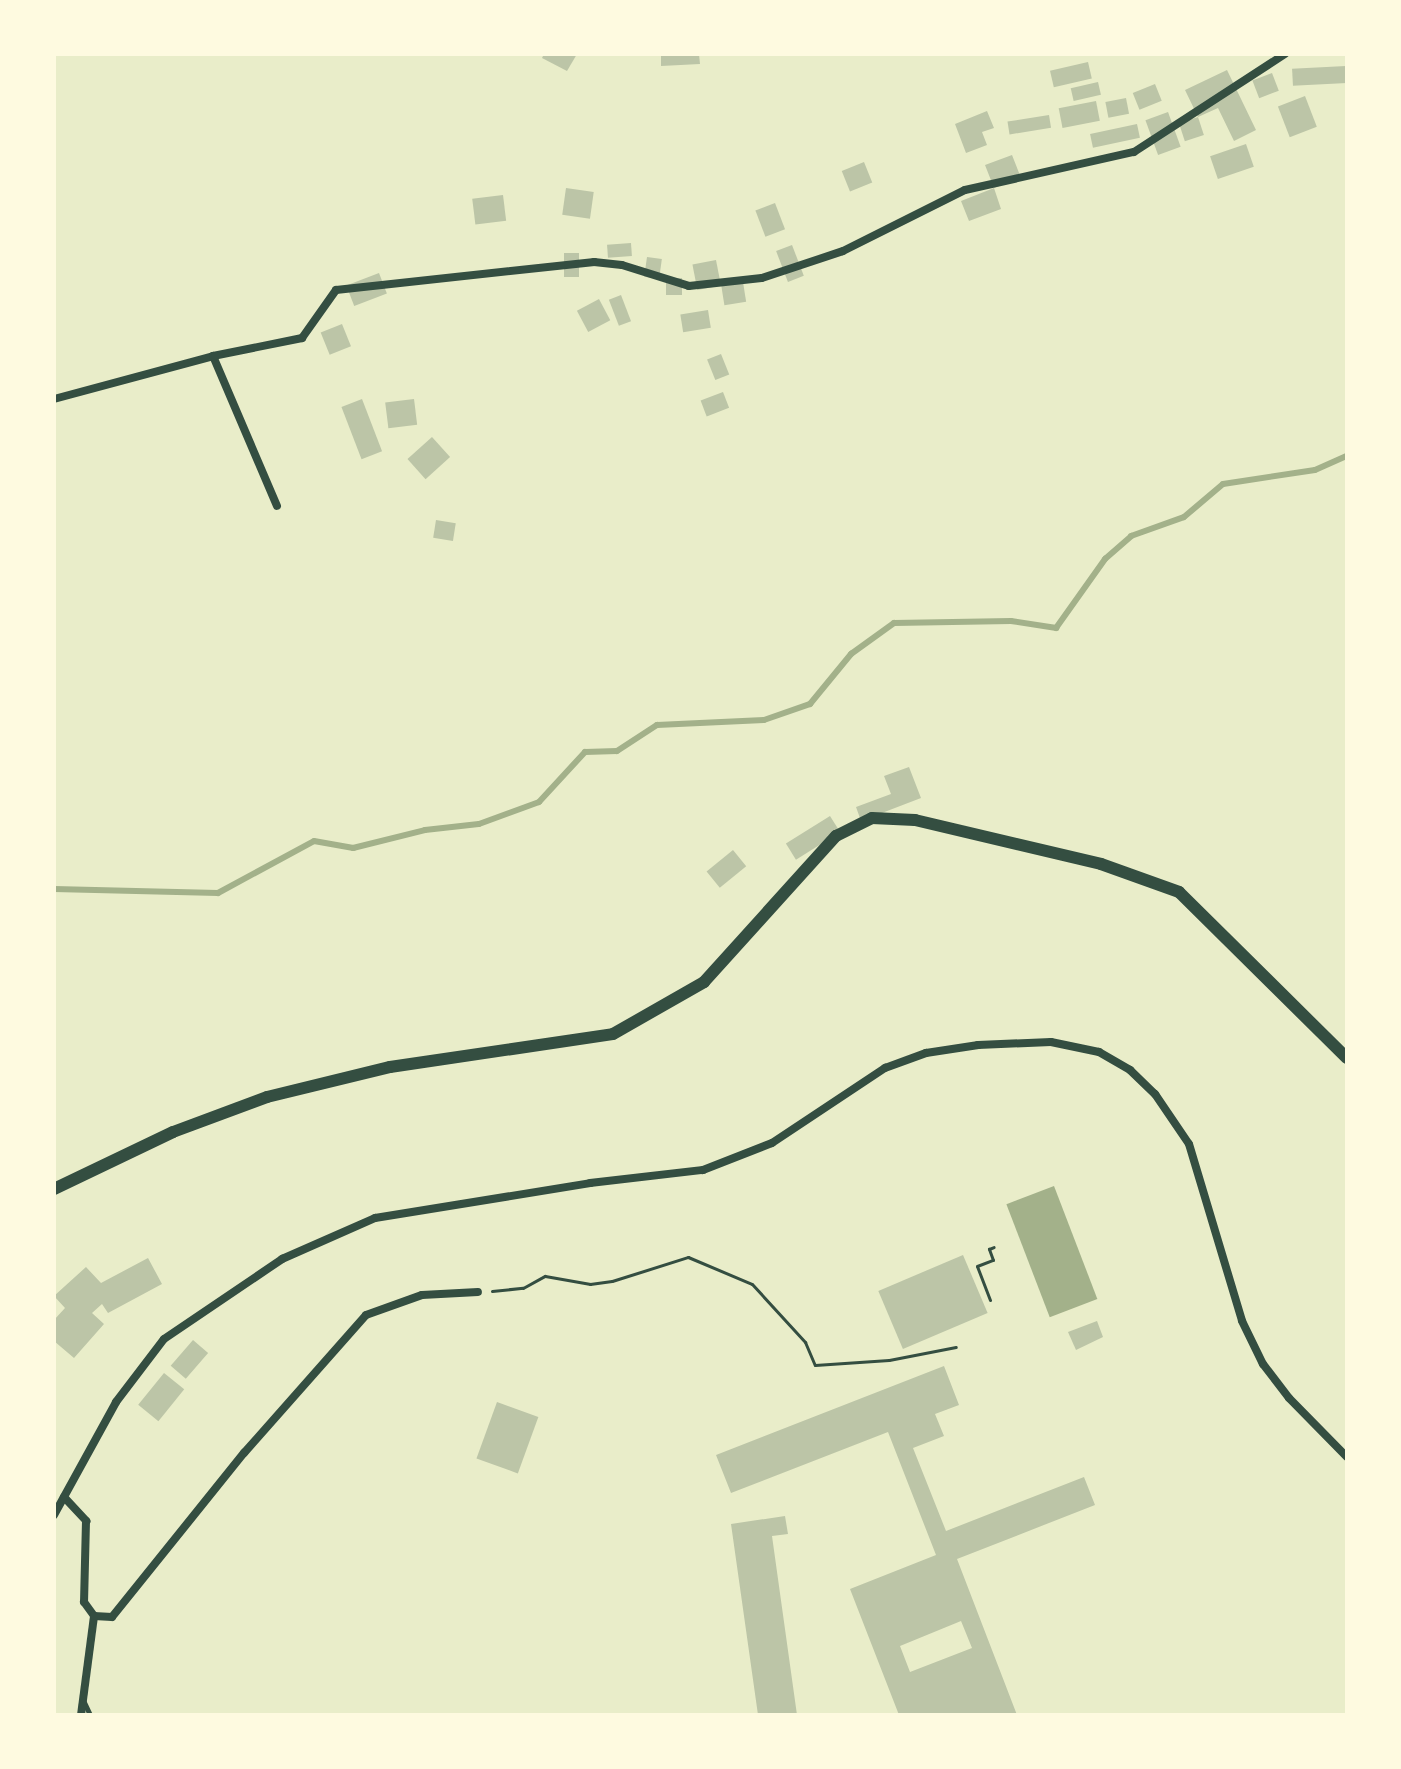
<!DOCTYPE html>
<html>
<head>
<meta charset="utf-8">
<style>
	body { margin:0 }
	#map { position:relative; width:1401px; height:1769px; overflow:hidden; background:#e9edc9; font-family:Karla,sans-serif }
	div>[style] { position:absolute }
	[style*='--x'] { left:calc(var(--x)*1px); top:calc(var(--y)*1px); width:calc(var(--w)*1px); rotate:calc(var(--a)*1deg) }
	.water>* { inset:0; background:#a3b18a; transform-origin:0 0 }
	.stream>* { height:6px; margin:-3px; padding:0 3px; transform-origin:3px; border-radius:3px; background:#a3b18a }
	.building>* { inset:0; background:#bcc5a7; transform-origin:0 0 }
	.path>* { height:3px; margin:-1.5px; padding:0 1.5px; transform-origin:1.5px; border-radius:1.5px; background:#344e41 }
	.service>* { height:5px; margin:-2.5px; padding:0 2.5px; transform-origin:2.5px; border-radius:2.5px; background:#344e41 }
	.minor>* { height:8px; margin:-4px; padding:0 4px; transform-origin:4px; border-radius:4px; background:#344e41 }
	.tertiary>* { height:12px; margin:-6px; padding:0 6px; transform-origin:6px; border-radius:6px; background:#344e41 }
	span { translate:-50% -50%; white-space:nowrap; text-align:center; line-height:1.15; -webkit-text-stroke:8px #fefae0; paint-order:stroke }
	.frame { position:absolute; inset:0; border:56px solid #fefae0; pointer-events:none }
</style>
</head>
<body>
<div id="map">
	<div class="water">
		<i style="left:1054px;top:1186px;width:121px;height:51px;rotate:69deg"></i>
	</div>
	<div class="stream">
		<i style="--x:54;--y:889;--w:164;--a:1.4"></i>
		<i style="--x:218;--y:893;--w:109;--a:-28.4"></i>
		<i style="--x:314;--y:841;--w:40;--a:10"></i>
		<i style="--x:353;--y:848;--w:74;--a:-14"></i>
		<i style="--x:425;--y:830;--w:54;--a:-6.3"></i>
		<i style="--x:479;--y:824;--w:64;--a:-20.1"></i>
		<i style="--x:539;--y:802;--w:68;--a:-47.4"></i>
		<i style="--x:585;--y:752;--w:32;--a:-2"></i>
		<i style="--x:617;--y:751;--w:48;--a:-33"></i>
		<i style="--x:657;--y:725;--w:107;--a:-2.7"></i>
		<i style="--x:764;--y:720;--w:49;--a:-19.2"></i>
		<i style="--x:810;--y:704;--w:65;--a:-50.6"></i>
		<i style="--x:851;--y:654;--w:53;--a:-35.8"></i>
		<i style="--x:894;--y:623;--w:117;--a:-1"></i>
		<i style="--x:1011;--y:621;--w:46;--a:8.8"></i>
		<i style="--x:1056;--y:628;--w:85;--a:-54.6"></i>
		<i style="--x:1105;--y:559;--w:35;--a:-41"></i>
		<i style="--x:1131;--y:536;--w:56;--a:-19.7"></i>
		<i style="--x:1184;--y:517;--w:51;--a:-40.2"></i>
		<i style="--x:1223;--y:484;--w:93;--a:-8.7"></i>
		<i style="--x:1315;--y:470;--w:35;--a:-24"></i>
	</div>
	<div class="building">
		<i style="clip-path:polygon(544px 54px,577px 54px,567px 71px,542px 58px)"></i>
		<i style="clip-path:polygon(661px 54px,699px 54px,700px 64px,661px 66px)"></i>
		<i style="left:1088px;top:62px;width:17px;height:39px;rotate:77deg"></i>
		<i style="left:1346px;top:66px;width:17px;height:54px;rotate:87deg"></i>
		<i style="clip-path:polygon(1227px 70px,1256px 130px,1234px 141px,1218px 108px,1198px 117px,1185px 90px)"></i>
		<i style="left:1272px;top:73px;width:19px;height:21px;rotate:69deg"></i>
		<i style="left:1098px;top:82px;width:13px;height:28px;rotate:77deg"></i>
		<i style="left:1155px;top:84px;width:18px;height:24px;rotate:68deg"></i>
		<i style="left:1305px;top:96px;width:33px;height:29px;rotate:69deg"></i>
		<i style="left:1126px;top:98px;width:16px;height:21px;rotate:79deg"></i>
		<i style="left:1096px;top:101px;width:20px;height:38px;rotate:79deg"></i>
		<i style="clip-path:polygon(987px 111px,994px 128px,982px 132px,987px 145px,966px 153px,955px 124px)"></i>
		<i style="left:1168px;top:112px;width:37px;height:24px;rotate:70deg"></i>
		<i style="left:1049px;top:115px;width:13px;height:42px;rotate:81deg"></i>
		<i style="left:1198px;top:117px;width:19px;height:20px;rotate:72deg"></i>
		<i style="left:1137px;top:124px;width:14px;height:48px;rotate:78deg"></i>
		<i style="left:1246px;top:144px;width:24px;height:38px;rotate:71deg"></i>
		<i style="clip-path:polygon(1012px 155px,1021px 178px,994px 188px,1001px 209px,969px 221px,961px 201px,994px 188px,985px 165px)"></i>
		<i style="left:864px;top:162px;width:22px;height:24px;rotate:68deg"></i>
		<i style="left:566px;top:188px;width:28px;height:27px;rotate:8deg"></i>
		<i style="left:503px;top:195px;width:26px;height:31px;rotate:83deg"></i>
		<i style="left:775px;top:203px;width:28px;height:21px;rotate:69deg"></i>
		<i style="left:631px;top:243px;width:13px;height:24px;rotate:86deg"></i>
		<i style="left:792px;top:245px;width:33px;height:17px;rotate:69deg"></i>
		<i style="left:564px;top:253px;width:15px;height:24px"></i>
		<i style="left:647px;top:257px;width:15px;height:20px;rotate:8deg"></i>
		<i style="left:716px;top:260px;width:26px;height:24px;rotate:79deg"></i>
		<i style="left:379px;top:273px;width:22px;height:35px;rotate:69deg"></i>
		<i style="left:666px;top:278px;width:16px;height:17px"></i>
		<i style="left:743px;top:282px;width:20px;height:22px;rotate:81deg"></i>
		<i style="left:621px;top:295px;width:28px;height:13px;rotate:69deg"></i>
		<i style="left:599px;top:299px;width:24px;height:25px;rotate:62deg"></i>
		<i style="left:708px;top:310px;width:18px;height:28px;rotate:81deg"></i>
		<i style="left:342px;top:324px;width:24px;height:23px;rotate:68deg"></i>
		<i style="left:721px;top:354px;width:22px;height:15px;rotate:68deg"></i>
		<i style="left:723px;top:392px;width:17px;height:24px;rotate:69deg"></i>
		<i style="left:362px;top:399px;width:56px;height:22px;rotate:69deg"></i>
		<i style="left:414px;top:399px;width:26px;height:29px;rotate:83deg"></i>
		<i style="left:432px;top:437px;width:27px;height:33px;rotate:48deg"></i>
		<i style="left:436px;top:520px;width:20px;height:18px;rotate:9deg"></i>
		<i style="clip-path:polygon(909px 767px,921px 798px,861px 821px,856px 807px,891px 794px,884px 776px)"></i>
		<i style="left:830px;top:816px;width:19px;height:52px;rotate:58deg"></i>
		<i style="left:733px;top:850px;width:21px;height:34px;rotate:51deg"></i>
		<i style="left:963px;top:1255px;width:63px;height:92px;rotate:67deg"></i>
		<i style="clip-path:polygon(148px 1258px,162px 1284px,108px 1313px,102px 1304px,92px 1313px,104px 1324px,74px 1358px,54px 1341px,54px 1320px,65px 1308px,54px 1296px,86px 1267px,101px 1283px)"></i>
		<i style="clip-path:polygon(1097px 1321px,1103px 1337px,1076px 1350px,1068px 1332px)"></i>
		<i style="left:193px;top:1340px;width:20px;height:34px;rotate:41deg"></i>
		<i style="clip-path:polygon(evenodd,944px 1366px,959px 1405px,935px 1414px,944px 1436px,913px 1448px,946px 1531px,1084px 1477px,1095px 1505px,957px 1559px,1017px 1715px,899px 1715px,850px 1589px,936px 1555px,888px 1432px,731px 1493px,716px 1455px,944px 1366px,961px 1621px,972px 1648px,910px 1672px,900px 1646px,961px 1621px)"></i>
		<i style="left:164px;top:1373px;width:26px;height:41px;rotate:39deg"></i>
		<i style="left:497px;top:1402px;width:44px;height:60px;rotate:20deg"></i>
		<i style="clip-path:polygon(785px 1516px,788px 1534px,772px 1536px,797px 1715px,758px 1715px,731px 1524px)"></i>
	</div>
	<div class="path">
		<i style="--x:492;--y:1291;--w:31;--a:-6"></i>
		<i style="--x:523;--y:1288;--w:25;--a:-29"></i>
		<i style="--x:545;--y:1276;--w:46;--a:10.1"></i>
		<i style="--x:590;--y:1284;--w:22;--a:-8"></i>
		<i style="--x:612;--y:1281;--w:80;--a:-17.5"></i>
		<i style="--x:688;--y:1257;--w:69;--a:22.9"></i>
		<i style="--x:752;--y:1284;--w:79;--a:47.6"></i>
		<i style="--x:805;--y:1342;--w:25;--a:67"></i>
		<i style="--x:815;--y:1365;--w:74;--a:-3.9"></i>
		<i style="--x:889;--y:1360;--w:68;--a:-11"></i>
		<i style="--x:990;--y:1300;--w:36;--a:-111"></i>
		<i style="--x:977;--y:1266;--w:17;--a:-21"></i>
		<i style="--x:993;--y:1260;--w:12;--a:-110"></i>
		<i style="--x:989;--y:1249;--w:5;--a:-22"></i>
	</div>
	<div class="service">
		<i style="--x:83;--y:1700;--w:17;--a:65"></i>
	</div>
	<div class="minor">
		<i style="--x:213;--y:356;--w:163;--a:66.9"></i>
		<i style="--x:54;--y:399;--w:165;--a:-15.1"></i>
		<i style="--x:213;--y:356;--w:91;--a:-11.4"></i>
		<i style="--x:302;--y:338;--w:59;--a:-54.7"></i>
		<i style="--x:336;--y:290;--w:260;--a:-6.2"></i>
		<i style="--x:594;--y:262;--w:28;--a:6"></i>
		<i style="--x:622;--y:265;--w:70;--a:17.4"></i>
		<i style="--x:689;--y:286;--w:73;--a:-6.3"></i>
		<i style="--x:762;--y:278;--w:85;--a:-18.4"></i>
		<i style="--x:843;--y:251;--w:136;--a:-26.6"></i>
		<i style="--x:965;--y:190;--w:173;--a:-12.7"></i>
		<i style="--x:1134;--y:152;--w:180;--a:-33"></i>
		<i style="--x:64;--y:1497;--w:33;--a:47"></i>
		<i style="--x:86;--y:1521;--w:81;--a:91.4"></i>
		<i style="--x:84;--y:1602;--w:17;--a:54"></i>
		<i style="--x:94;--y:1616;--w:18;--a:3"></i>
		<i style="--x:112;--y:1617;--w:211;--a:-51.2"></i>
		<i style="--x:244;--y:1453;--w:184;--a:-48.5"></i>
		<i style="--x:366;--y:1315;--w:59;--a:-19.7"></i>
		<i style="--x:422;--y:1295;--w:56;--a:-3.1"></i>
		<i style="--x:54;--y:1515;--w:129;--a:-61.2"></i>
		<i style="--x:116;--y:1402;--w:79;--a:-52.7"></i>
		<i style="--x:164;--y:1339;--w:143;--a:-34.1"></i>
		<i style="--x:282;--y:1259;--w:102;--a:-23.8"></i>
		<i style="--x:375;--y:1218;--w:218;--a:-9.2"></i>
		<i style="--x:590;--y:1183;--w:114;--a:-6.6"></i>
		<i style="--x:703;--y:1170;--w:74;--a:-21.4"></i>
		<i style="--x:772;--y:1143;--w:136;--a:-33.6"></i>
		<i style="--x:885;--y:1068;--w:44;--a:-20.1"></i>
		<i style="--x:926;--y:1053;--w:53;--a:-8.7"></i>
		<i style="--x:978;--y:1045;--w:73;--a:-2.4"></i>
		<i style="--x:1051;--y:1042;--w:49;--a:11.8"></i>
		<i style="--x:1099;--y:1052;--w:36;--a:30"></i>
		<i style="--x:1130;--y:1070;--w:35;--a:44"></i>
		<i style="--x:1155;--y:1094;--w:60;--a:55.8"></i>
		<i style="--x:1189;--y:1144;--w:185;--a:73.3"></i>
		<i style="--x:1242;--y:1321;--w:48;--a:64"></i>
		<i style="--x:1263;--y:1364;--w:43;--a:52.6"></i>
		<i style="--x:1289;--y:1398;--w:83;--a:45.5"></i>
		<i style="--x:81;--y:1715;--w:100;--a:-82.5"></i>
	</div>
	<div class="tertiary">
		<i style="--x:54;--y:1189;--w:132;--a:-25.6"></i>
		<i style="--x:173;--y:1132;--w:100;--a:-20.4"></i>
		<i style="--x:267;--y:1097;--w:127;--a:-13.7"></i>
		<i style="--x:390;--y:1067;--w:225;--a:-8.4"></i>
		<i style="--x:613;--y:1034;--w:105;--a:-29.7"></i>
		<i style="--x:704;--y:982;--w:197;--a:-47.9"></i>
		<i style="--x:836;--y:836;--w:40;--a:-26.6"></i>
		<i style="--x:872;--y:818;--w:43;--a:2.7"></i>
		<i style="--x:915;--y:820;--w:191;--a:13.3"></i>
		<i style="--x:1101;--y:864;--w:83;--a:19.7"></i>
		<i style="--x:1179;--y:892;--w:236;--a:44.7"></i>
	</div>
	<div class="frame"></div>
</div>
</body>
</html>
